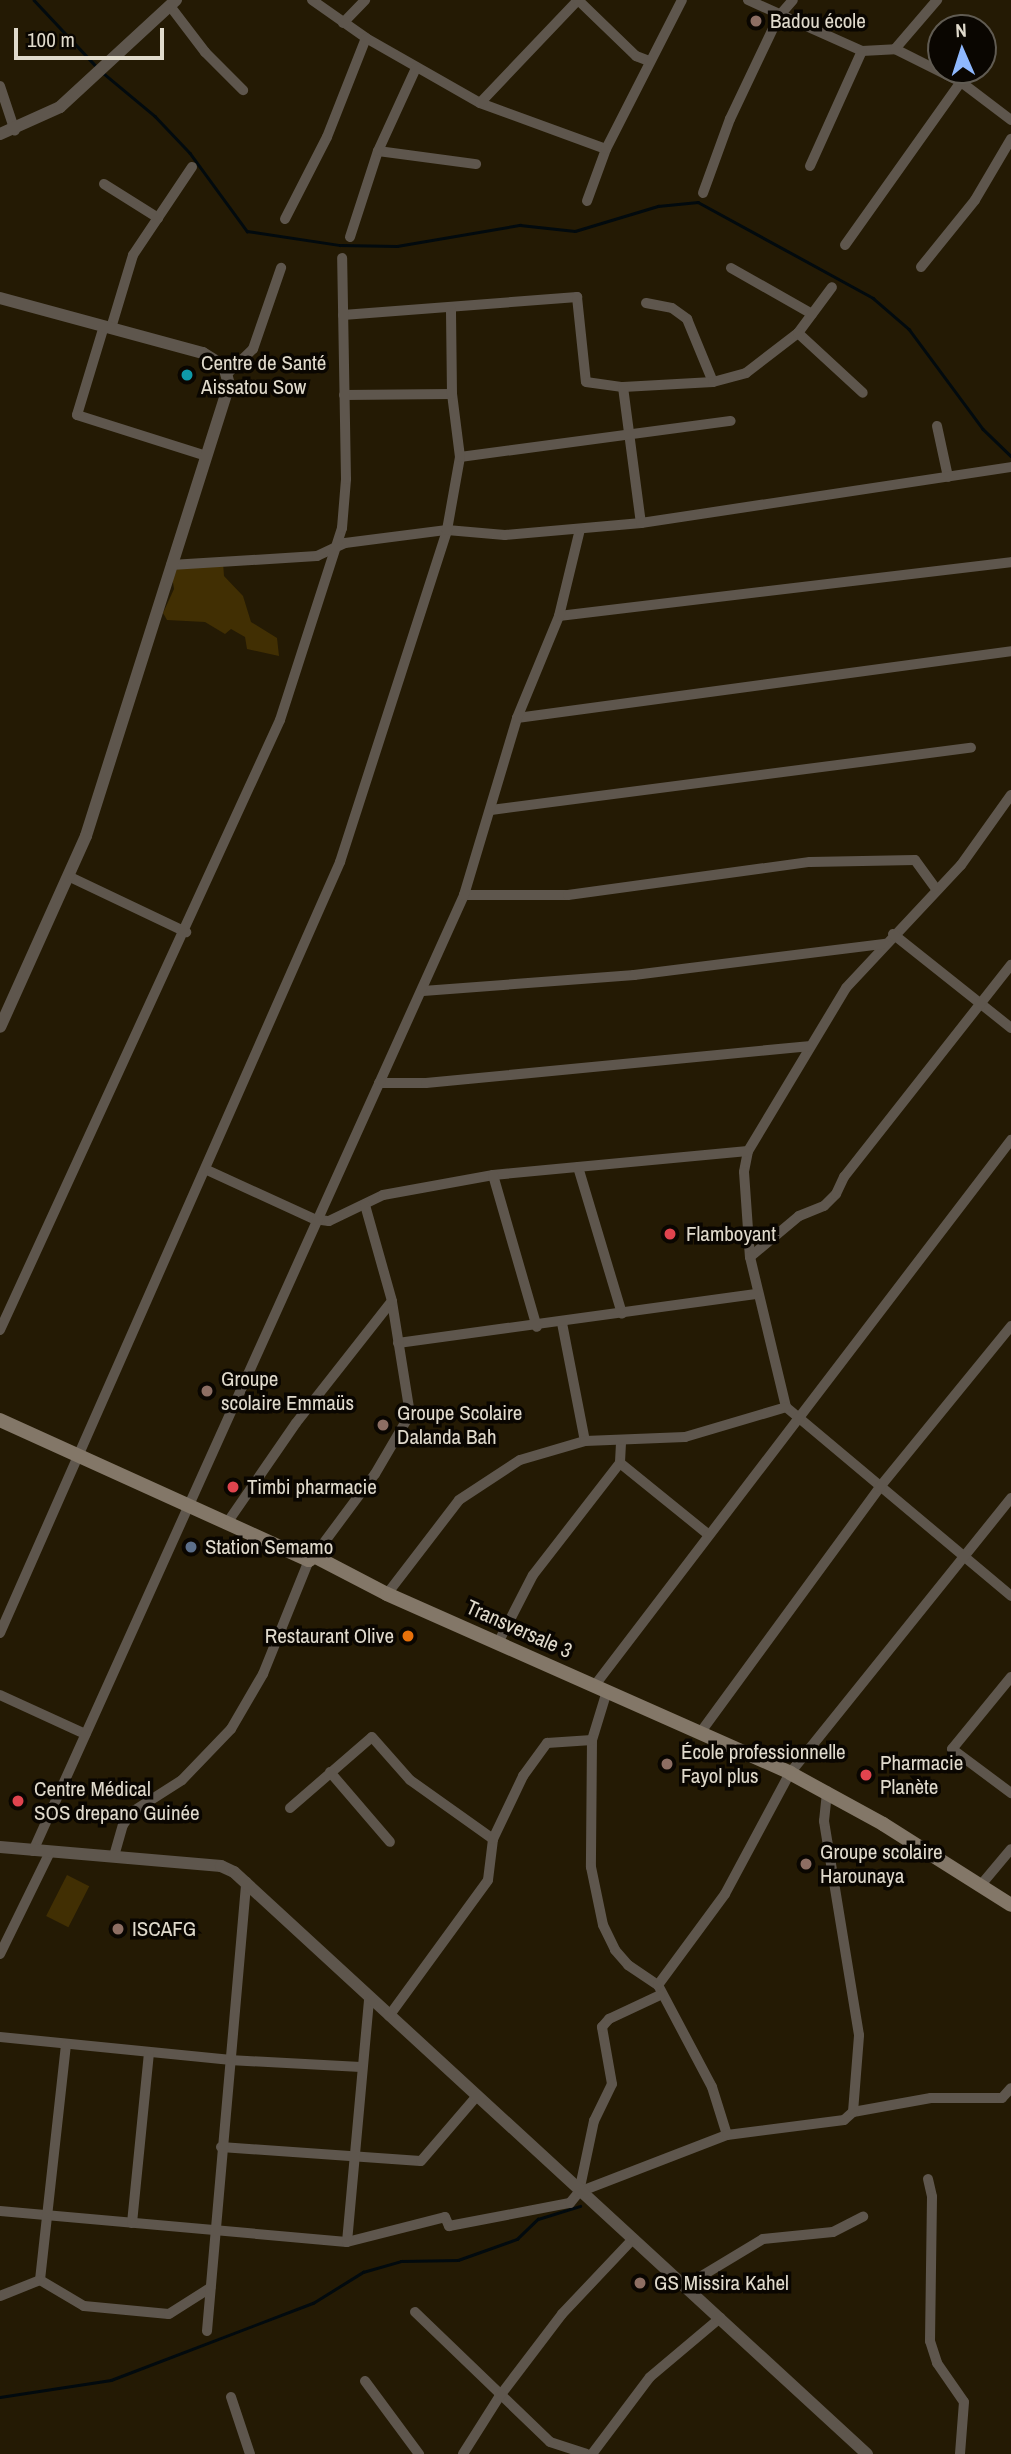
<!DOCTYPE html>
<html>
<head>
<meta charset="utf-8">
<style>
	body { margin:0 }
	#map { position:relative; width:1011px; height:2454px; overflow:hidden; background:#241a04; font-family:"Archivo Narrow",sans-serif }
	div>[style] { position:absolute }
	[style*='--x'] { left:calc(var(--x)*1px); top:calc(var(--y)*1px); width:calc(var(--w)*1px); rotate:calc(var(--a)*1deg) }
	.green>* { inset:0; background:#412f03; transform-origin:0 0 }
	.stream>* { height:2.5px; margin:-1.25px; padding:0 1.25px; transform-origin:1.25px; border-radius:1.25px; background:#020a0e }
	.minor>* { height:10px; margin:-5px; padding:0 5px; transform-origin:5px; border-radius:5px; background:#5e564d }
	.tertiary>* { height:12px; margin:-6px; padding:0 6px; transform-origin:6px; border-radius:6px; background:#5e564d }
	.secondary>* { height:14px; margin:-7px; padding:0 7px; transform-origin:7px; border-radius:7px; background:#837768 }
	.dots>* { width:19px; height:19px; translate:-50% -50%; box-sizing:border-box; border:4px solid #0a0601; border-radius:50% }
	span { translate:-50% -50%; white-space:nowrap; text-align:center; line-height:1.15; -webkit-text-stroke:7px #0a0601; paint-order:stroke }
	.poi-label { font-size:21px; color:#e0dacc }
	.left { translate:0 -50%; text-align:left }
	.right { translate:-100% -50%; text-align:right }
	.street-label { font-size:21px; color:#e0dacc }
	.north { position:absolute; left:927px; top:14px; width:70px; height:70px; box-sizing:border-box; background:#0a0601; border:2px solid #605b52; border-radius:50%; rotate:357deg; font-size:19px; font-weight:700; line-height:28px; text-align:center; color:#e0dacc }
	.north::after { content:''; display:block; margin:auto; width:24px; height:32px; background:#8fb8fd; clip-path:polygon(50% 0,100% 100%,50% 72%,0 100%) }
	.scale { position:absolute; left:14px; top:28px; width:150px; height:32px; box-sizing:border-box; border:4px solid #e0dacc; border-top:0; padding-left:9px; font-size:21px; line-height:24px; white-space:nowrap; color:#e0dacc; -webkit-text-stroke:5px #0a0601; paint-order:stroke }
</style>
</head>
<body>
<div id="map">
	<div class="green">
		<i style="clip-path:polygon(182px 562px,223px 562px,224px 576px,243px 596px,251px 622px,277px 638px,279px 656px,247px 649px,245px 637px,231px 629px,225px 634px,205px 622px,167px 620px,163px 613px,174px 589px,172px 576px)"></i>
		<i style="left:67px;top:1875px;width:25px;height:46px;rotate:27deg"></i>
	</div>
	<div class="stream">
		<i style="--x:34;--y:0;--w:92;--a:46.8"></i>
		<i style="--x:102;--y:72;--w:69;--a:39.7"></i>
		<i style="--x:155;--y:116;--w:51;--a:46.6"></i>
		<i style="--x:190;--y:153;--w:97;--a:53.8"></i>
		<i style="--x:247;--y:231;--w:94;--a:8.6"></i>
		<i style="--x:340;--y:245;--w:57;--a:1"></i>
		<i style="--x:397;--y:246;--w:125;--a:-9.7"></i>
		<i style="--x:520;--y:225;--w:55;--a:6.2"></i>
		<i style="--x:575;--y:231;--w:87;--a:-16.8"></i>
		<i style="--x:658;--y:206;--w:40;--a:-5.7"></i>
		<i style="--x:698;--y:202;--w:200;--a:28.7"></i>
		<i style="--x:873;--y:298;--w:48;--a:40.7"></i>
		<i style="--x:909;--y:329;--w:124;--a:53.5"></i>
		<i style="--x:983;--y:429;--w:39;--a:44"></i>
		<i style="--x:0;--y:2397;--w:112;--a:-8.7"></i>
		<i style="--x:111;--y:2380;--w:216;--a:-20.9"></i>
		<i style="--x:313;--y:2303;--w:59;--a:-31.8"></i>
		<i style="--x:363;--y:2272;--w:40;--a:-16"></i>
		<i style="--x:401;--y:2261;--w:57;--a:-1"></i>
		<i style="--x:458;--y:2260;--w:63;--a:-19.6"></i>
		<i style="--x:517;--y:2239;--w:29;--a:-44"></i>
		<i style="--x:538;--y:2219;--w:44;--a:-17.2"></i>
	</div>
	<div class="minor">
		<i style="--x:312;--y:0;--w:66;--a:35.1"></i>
		<i style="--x:366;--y:38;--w:131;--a:29.7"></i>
		<i style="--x:480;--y:103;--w:134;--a:20.1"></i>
		<i style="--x:748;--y:0;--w:125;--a:24.1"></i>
		<i style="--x:862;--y:51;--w:33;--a:-3"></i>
		<i style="--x:895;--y:49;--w:74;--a:26.6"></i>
		<i style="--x:961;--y:82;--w:63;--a:37.2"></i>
		<i style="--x:170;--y:6;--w:58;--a:52.7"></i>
		<i style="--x:205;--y:52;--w:54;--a:45"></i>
		<i style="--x:343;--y:23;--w:32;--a:-46"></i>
		<i style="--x:895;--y:49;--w:65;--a:-49.4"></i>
		<i style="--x:0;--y:86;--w:47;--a:71.6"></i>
		<i style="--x:480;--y:103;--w:142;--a:-46.4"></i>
		<i style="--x:578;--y:0;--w:81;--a:44"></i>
		<i style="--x:636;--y:56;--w:14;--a:21"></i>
		<i style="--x:378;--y:151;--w:99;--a:7.6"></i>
		<i style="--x:810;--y:166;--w:126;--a:-65.7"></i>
		<i style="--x:104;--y:184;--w:64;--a:32.2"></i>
		<i style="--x:703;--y:193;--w:79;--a:-70"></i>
		<i style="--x:730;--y:119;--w:114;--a:-64.6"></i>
		<i style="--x:779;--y:16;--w:21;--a:-49"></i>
		<i style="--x:587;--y:201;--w:55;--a:-69.9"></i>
		<i style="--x:606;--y:149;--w:167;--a:-63"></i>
		<i style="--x:285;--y:219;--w:92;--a:-62.9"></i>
		<i style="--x:327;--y:137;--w:106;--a:-68.5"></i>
		<i style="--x:350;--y:237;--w:90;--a:-72"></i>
		<i style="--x:378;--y:151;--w:91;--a:-65.4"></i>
		<i style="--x:845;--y:245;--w:200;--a:-54.6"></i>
		<i style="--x:921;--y:267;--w:86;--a:-51.1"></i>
		<i style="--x:975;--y:200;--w:71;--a:-59.5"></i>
		<i style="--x:731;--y:268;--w:93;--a:29.6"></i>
		<i style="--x:646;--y:303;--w:26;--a:11"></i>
		<i style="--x:672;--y:308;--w:19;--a:36"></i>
		<i style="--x:687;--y:319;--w:68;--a:67.6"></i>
		<i style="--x:343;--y:315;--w:235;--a:-4.4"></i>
		<i style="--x:577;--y:297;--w:85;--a:84"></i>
		<i style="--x:586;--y:382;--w:37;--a:8"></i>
		<i style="--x:623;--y:387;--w:90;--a:-3.2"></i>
		<i style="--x:713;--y:382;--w:34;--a:-15"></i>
		<i style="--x:746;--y:373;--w:66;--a:-37.6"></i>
		<i style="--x:798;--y:333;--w:57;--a:-53.5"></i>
		<i style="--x:104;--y:326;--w:93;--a:106.9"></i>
		<i style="--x:77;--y:415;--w:135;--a:17.6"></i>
		<i style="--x:111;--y:328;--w:76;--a:-73.2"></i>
		<i style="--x:133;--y:255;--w:106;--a:-56.2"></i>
		<i style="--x:798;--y:333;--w:88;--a:42.7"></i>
		<i style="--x:227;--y:374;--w:36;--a:-44"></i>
		<i style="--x:253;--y:349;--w:86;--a:-70.9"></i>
		<i style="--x:623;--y:387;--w:137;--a:82.5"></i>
		<i style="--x:344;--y:395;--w:108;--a:-0.5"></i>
		<i style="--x:937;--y:426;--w:52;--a:77.8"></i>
		<i style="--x:460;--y:457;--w:273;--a:-7.6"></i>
		<i style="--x:171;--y:565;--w:146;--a:-3.5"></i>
		<i style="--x:317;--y:556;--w:31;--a:-25"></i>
		<i style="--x:345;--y:543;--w:103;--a:-7.3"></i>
		<i style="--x:447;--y:530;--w:58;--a:4.9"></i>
		<i style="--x:505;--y:535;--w:137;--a:-5"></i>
		<i style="--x:641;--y:523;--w:374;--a:-8.6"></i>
		<i style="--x:559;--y:616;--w:455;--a:-6.8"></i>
		<i style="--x:517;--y:718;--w:499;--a:-7.7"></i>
		<i style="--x:1011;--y:795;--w:86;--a:125.5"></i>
		<i style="--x:961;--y:865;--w:168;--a:133.1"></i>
		<i style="--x:846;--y:988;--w:190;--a:121"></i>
		<i style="--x:748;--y:1151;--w:21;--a:101"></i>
		<i style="--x:744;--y:1172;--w:85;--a:86"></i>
		<i style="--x:750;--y:1257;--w:154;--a:76.5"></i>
		<i style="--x:786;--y:1407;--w:294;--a:40"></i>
		<i style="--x:491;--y:810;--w:484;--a:-7.4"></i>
		<i style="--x:68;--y:876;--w:131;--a:25.4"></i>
		<i style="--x:464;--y:895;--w:104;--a:0"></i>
		<i style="--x:568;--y:895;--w:244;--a:-7.8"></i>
		<i style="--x:810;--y:862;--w:105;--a:-1.1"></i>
		<i style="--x:915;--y:860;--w:34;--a:54"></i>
		<i style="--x:893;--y:934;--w:151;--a:38.5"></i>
		<i style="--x:423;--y:991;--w:212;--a:-4.3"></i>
		<i style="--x:634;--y:975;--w:252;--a:-7.1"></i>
		<i style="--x:379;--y:1083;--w:47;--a:0"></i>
		<i style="--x:426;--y:1083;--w:384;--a:-5.5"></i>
		<i style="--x:578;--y:1167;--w:153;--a:73.3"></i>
		<i style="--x:207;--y:1170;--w:118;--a:24.6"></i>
		<i style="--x:314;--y:1219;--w:15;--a:8"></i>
		<i style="--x:329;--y:1221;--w:60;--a:-25.7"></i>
		<i style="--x:383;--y:1195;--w:112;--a:-10.3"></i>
		<i style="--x:493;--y:1175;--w:256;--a:-5.4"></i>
		<i style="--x:493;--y:1175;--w:158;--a:73.9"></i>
		<i style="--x:750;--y:1257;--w:64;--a:-39.9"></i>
		<i style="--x:799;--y:1216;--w:27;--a:-22"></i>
		<i style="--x:824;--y:1206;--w:17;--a:-45"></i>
		<i style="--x:836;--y:1194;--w:19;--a:-65"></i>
		<i style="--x:844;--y:1177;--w:270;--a:-51.8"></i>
		<i style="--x:562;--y:1323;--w:120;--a:79"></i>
		<i style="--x:0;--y:1330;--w:671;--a:-65.34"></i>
		<i style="--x:280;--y:720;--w:202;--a:-72.1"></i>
		<i style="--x:342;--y:528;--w:49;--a:-85.3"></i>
		<i style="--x:346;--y:479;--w:221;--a:-91"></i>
		<i style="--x:398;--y:1343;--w:363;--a:-7.8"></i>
		<i style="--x:621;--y:1443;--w:20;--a:93"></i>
		<i style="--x:620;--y:1463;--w:114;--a:39"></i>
		<i style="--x:227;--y:1523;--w:121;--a:-55.4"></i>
		<i style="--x:296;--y:1423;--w:155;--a:-51.8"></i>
		<i style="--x:314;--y:1556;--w:102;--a:-53.4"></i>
		<i style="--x:375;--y:1474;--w:69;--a:-59.7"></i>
		<i style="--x:410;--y:1414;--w:114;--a:-99.1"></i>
		<i style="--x:392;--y:1301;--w:100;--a:-105.7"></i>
		<i style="--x:387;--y:1594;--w:118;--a:-52.5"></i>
		<i style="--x:459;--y:1500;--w:73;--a:-33.3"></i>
		<i style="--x:520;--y:1460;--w:68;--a:-16.3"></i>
		<i style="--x:585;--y:1441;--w:100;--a:-2.3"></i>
		<i style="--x:685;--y:1437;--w:105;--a:-16.5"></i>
		<i style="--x:0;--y:1633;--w:843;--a:-66.2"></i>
		<i style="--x:340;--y:862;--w:349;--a:-72.1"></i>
		<i style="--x:447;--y:530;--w:74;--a:-79.9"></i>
		<i style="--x:460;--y:457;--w:64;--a:-97.2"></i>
		<i style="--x:452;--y:394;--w:85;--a:-90.7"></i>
		<i style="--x:498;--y:1643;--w:76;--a:-62.8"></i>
		<i style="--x:533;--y:1575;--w:142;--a:-52.2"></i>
		<i style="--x:1011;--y:1677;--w:93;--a:129.3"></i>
		<i style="--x:952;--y:1749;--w:74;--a:36.7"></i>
		<i style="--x:595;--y:1685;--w:686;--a:-52.65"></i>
		<i style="--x:607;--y:1691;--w:51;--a:107"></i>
		<i style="--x:592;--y:1740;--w:127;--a:90.5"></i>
		<i style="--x:591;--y:1867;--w:59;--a:78.3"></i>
		<i style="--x:603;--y:1925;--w:28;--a:64"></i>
		<i style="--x:615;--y:1950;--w:20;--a:49"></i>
		<i style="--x:628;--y:1965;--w:36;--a:34"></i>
		<i style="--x:658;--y:1985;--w:115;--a:62.1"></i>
		<i style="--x:712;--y:2087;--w:50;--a:72.6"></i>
		<i style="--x:0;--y:1695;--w:94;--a:24.6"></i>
		<i style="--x:700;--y:1733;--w:303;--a:-53.8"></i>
		<i style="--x:879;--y:1488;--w:209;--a:-50.8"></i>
		<i style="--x:330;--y:1772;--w:92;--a:49.4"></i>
		<i style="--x:290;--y:1808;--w:108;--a:-40.9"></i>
		<i style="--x:372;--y:1737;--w:57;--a:48.5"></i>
		<i style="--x:410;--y:1780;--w:102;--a:35.4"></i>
		<i style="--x:33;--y:1851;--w:1049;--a:-65.73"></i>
		<i style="--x:464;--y:895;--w:185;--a:-73.3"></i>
		<i style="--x:517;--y:718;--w:110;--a:-67.6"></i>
		<i style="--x:559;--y:616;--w:89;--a:-76.4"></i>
		<i style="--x:114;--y:1856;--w:32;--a:-74"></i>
		<i style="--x:123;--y:1825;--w:16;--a:-55"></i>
		<i style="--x:132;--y:1812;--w:59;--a:-32.6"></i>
		<i style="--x:182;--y:1780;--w:71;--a:-46.1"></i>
		<i style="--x:231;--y:1729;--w:64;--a:-59.8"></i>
		<i style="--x:263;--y:1674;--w:123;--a:-68"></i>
		<i style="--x:980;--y:1886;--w:48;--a:-50"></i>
		<i style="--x:0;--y:1954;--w:114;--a:-63.9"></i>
		<i style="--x:658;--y:1985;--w:113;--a:-53.6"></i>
		<i style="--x:725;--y:1894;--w:137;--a:-61.8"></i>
		<i style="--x:790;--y:1773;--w:353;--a:-51.2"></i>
		<i style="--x:389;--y:2016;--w:168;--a:-53.9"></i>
		<i style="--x:488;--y:1880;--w:41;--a:-83"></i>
		<i style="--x:493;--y:1839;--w:70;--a:-64.5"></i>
		<i style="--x:523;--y:1776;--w:41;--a:-54"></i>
		<i style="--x:547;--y:1743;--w:45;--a:-3.8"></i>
		<i style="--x:0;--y:2037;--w:230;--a:5.7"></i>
		<i style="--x:229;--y:2060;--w:132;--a:3"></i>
		<i style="--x:853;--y:2112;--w:79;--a:-10.2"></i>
		<i style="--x:931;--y:2098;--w:71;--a:0"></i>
		<i style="--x:1002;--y:2098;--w:13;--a:-48"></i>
		<i style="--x:221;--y:2147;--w:200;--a:4"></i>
		<i style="--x:421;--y:2161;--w:84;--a:-49.3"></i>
		<i style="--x:928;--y:2179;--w:18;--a:77"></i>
		<i style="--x:932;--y:2197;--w:144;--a:90.8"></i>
		<i style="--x:930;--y:2341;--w:23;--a:72"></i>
		<i style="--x:937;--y:2363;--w:47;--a:55.3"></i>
		<i style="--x:964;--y:2402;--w:52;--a:94.4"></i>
		<i style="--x:579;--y:2192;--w:73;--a:-78.1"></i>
		<i style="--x:594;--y:2121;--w:41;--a:-64.1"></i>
		<i style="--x:612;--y:2084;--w:58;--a:-100"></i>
		<i style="--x:602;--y:2027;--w:11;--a:-49"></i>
		<i style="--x:609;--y:2019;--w:56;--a:-25.2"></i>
		<i style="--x:0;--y:2211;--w:348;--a:5.1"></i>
		<i style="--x:347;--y:2242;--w:101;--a:-14.3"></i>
		<i style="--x:445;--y:2217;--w:10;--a:66"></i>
		<i style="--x:449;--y:2226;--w:123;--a:-10.8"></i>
		<i style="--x:570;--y:2203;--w:14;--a:-51"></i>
		<i style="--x:579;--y:2192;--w:159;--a:-21.1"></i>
		<i style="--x:727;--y:2135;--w:118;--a:-7.3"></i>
		<i style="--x:844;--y:2120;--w:12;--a:-42"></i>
		<i style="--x:853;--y:2112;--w:77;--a:-85.5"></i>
		<i style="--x:859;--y:2035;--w:217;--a:-99.3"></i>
		<i style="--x:824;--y:1821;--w:30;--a:-84"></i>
		<i style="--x:132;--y:2223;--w:171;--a:-84.3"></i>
		<i style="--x:347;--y:2242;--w:243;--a:-84.8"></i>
		<i style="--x:40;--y:2280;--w:236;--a:-83.7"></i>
		<i style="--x:40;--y:2280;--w:51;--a:30.6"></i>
		<i style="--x:84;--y:2306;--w:85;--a:5.4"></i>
		<i style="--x:169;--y:2314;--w:49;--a:-32.4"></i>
		<i style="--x:685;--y:2286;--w:91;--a:-31.1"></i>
		<i style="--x:763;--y:2239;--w:70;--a:-5.7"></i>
		<i style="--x:833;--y:2232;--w:34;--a:-27"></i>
		<i style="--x:0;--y:2296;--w:43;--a:-21.8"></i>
		<i style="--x:415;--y:2312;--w:187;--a:43.9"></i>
		<i style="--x:550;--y:2442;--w:38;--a:18"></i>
		<i style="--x:207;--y:2331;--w:451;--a:-85"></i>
		<i style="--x:365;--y:2381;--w:91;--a:53.5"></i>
		<i style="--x:231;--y:2397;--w:60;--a:71.6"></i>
		<i style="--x:463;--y:2454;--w:67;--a:-57.7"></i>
		<i style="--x:499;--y:2397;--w:104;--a:-52.8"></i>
		<i style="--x:562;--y:2314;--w:103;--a:-46.6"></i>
		<i style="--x:592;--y:2454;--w:96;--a:-53"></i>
		<i style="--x:650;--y:2377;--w:92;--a:-40.1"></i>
	</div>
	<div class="tertiary">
		<i style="--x:0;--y:134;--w:66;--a:-24.2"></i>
		<i style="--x:60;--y:107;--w:158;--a:-42.7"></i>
		<i style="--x:0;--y:298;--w:210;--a:15.2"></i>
		<i style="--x:203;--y:353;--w:25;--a:32"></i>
		<i style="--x:224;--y:366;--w:20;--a:75"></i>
		<i style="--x:229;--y:385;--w:473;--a:107.6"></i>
		<i style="--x:86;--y:836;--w:209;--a:114.2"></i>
		<i style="--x:0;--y:1847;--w:222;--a:4.9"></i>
		<i style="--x:221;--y:1866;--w:14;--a:25"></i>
		<i style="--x:234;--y:1872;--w:860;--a:42.6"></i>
	</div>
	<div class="secondary">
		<i style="--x:0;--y:1420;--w:339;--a:24.4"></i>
		<i style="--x:309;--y:1560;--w:6;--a:-39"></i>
		<i style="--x:314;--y:1556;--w:82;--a:27.5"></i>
		<i style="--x:387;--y:1594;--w:441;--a:23.9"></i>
		<i style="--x:790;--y:1773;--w:106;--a:28.7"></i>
		<i style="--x:883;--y:1824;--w:151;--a:32.3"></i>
	</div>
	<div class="dots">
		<i style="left:756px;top:21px;background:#8d6e63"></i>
		<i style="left:187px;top:375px;background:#0f9aa8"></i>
		<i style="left:670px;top:1234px;background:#e0444e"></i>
		<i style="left:207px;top:1391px;background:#8d6e63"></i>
		<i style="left:383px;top:1425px;background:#8d6e63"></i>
		<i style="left:233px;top:1487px;background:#e0444e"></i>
		<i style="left:191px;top:1547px;background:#5c6f8a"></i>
		<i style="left:408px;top:1636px;background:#e8710a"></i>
		<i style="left:667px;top:1764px;background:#8d6e63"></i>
		<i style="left:866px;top:1775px;background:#e0444e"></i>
		<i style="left:18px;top:1801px;background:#e0444e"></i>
		<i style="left:806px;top:1864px;background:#8d6e63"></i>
		<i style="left:118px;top:1929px;background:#8d6e63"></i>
		<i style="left:640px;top:2283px;background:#8d6e63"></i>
	</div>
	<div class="poi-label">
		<span class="left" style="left:770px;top:21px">Badou école</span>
		<span class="left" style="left:201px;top:375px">Centre de Santé<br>Aissatou Sow</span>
		<span class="left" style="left:686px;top:1234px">Flamboyant</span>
		<span class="left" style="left:221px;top:1391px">Groupe<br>scolaire Emmaüs</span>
		<span class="left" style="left:397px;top:1425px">Groupe Scolaire<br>Dalanda Bah</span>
		<span class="left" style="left:247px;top:1487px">Timbi pharmacie</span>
		<span class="left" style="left:205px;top:1547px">Station Semamo</span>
		<span class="right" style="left:394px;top:1636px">Restaurant Olive</span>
		<span class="left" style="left:681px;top:1764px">École professionnelle<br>Fayol plus</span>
		<span class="left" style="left:880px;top:1775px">Pharmacie<br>Planète</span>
		<span class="left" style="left:34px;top:1801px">Centre Médical<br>SOS drepano Guinée</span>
		<span class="left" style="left:820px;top:1864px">Groupe scolaire<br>Harounaya</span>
		<span class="left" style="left:132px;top:1929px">ISCAFG</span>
		<span class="left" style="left:654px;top:2283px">GS Missira Kahel</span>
	</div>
	<div class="street-label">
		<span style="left:519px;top:1629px;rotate:24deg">Transversale 3</span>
	</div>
	<div class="north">N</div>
	<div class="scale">100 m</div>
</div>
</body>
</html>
